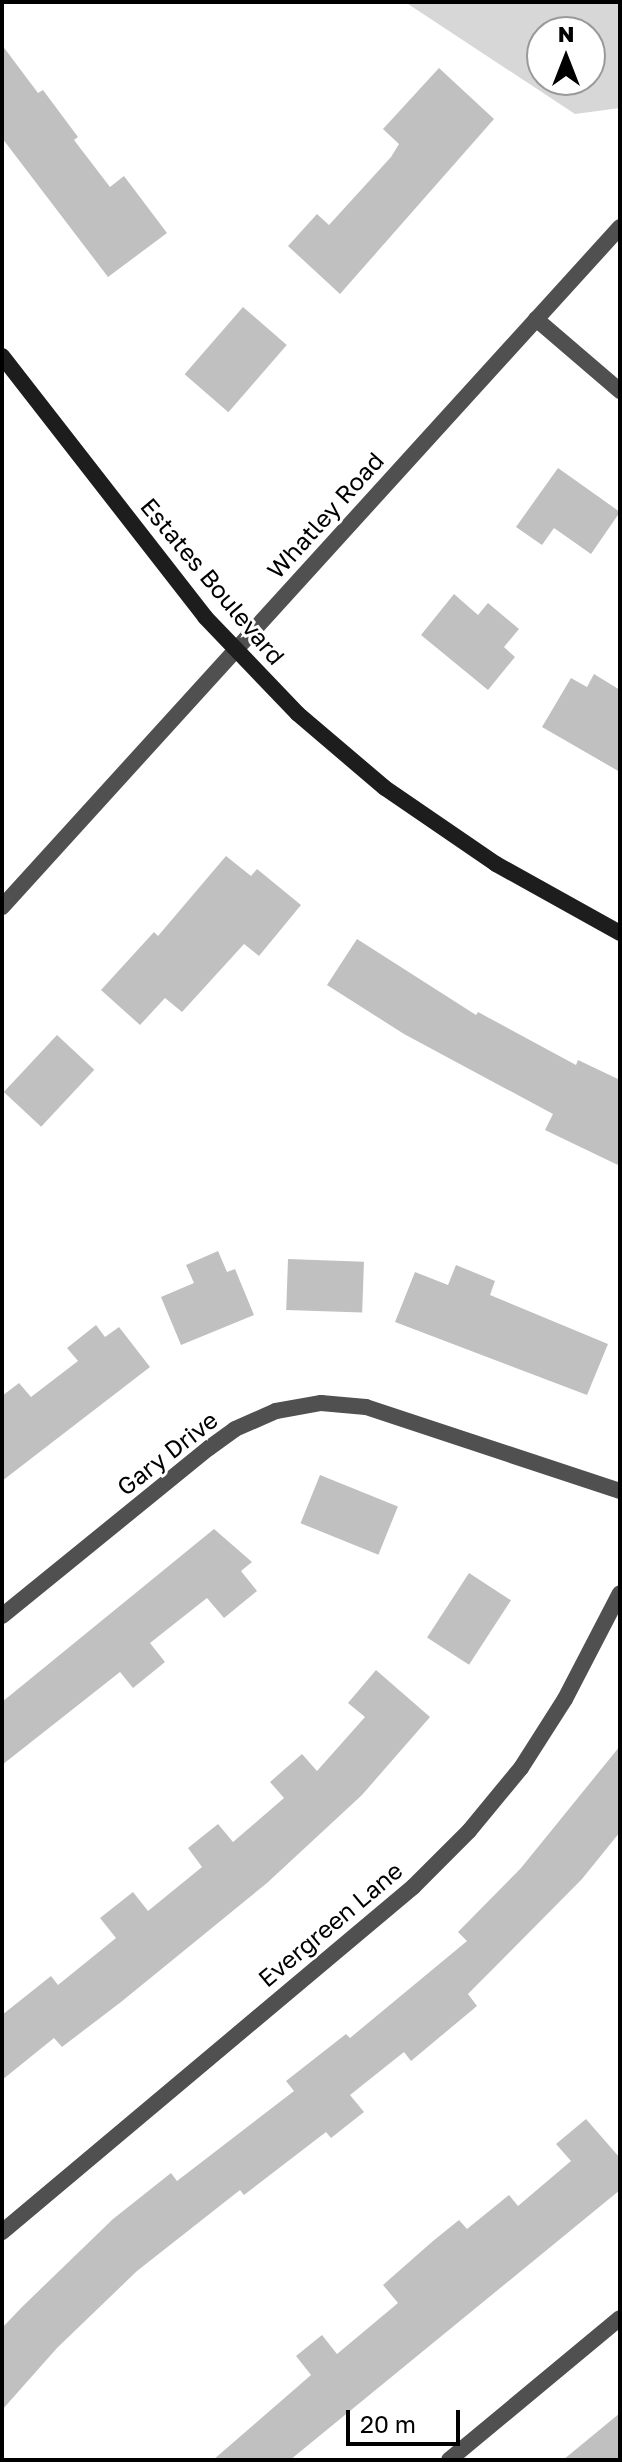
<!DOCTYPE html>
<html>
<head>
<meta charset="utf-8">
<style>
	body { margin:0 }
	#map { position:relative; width:622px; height:2462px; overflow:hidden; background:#fff; font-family:"Golos Text",sans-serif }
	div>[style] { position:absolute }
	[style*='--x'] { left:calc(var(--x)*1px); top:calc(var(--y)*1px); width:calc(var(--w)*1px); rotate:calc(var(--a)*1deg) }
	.green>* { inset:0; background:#d7d7d7 }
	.building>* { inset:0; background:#c0c0c0; transform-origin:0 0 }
	.street>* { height:16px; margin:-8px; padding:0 8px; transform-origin:8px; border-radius:8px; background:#505050 }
	.secondary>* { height:16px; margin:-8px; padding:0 8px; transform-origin:8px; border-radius:8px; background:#1d1d1d }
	span { translate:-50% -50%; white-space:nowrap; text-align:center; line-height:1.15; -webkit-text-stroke:6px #fff; paint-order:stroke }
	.street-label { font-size:24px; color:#000 }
	.frame { position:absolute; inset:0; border:4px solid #000; pointer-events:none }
	.north { position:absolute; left:526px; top:16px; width:80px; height:80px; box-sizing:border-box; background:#fff; border:2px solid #999; border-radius:50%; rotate:0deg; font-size:22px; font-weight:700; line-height:32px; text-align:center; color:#000 }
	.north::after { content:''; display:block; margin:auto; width:28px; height:36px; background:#000; clip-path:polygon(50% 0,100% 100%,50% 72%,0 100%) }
	.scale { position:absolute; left:346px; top:2410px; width:114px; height:36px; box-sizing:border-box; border:4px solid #000; border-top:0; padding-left:10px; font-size:24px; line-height:28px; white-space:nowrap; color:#000; -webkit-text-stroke:6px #fff; paint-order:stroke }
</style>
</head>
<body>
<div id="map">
	<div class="green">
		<i style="clip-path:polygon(evenodd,405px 2px,620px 2px,620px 108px,575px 114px,405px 2px,542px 32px,590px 32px,590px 80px,542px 80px,542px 32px)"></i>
	</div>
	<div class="building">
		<i style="clip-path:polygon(2px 45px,38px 93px,43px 90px,78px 137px,74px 140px,110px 187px,124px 176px,167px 233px,108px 277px,2px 138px)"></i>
		<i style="clip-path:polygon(439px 68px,494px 119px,340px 294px,288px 246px,317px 214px,329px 225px,391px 157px,399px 144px,383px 129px)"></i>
		<i style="left:243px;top:307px;width:58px;height:89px;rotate:41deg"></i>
		<i style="clip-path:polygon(558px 468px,620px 512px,591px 554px,554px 528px,542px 545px,516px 527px)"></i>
		<i style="clip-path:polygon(454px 594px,478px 615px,488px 603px,519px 629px,504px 647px,515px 657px,488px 690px,421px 635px)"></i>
		<i style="clip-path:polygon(594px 674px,620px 690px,620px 772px,542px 727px,571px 678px,587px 687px)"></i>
		<i style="clip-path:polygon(226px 856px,251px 876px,257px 869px,301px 905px,259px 956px,244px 944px,182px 1012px,165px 998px,140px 1025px,101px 990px,154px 932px,158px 936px)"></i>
		<i style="clip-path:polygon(357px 939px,476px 1015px,478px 1012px,576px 1065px,578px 1060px,620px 1080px,620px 1166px,545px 1130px,553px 1114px,404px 1034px,327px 985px)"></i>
		<i style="left:57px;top:1035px;width:51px;height:78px;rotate:43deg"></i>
		<i style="clip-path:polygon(218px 1251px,227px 1272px,235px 1269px,254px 1315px,181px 1345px,161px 1297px,194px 1283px,186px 1265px)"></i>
		<i style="left:288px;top:1259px;width:76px;height:51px;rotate:2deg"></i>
		<i style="clip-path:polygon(456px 1265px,495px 1281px,490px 1295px,608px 1344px,587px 1395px,395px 1322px,415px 1272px,448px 1285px)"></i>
		<i style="clip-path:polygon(96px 1325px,105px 1337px,119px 1327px,150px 1367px,2px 1481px,2px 1396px,19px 1383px,31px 1397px,78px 1361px,67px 1348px)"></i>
		<i style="left:320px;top:1475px;width:84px;height:52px;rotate:22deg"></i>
		<i style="clip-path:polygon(214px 1529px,252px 1562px,241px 1571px,257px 1591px,224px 1618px,207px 1598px,150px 1643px,165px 1662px,133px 1688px,120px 1672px,2px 1765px,2px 1702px)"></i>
		<i style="left:469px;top:1573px;width:50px;height:77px;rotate:33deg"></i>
		<i style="clip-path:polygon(376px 1670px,430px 1717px,362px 1795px,267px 1883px,121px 2002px,62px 2047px,54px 2038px,2px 2080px,2px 2015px,51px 1976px,58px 1985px,116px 1938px,100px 1918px,133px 1892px,148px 1911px,202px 1867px,188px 1848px,218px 1824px,233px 1842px,284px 1798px,270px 1782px,302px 1754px,317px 1771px,365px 1717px,348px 1703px)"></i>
		<i style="clip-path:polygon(620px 1746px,620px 1832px,582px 1879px,468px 1994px,477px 2006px,411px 2061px,404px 2052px,350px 2095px,364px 2112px,331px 2138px,326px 2132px,244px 2195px,240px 2190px,137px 2271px,57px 2348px,2px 2410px,2px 2328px,22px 2307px,113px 2219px,171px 2173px,177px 2181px,294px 2091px,286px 2081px,346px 2034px,350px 2038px,467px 1941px,458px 1932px,521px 1868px)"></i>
		<i style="clip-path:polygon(586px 2119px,620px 2158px,620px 2190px,290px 2460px,213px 2460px,311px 2375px,296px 2356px,322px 2335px,337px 2354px,398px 2303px,383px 2285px,433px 2241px,459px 2220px,467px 2229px,509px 2195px,518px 2206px,571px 2161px,556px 2144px)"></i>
		<i style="clip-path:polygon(620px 2413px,620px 2460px,563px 2460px)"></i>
	</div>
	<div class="street">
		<i style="--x:536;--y:319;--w:111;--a:40.6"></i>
		<i style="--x:2;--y:907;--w:919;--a:-47.73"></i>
		<i style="--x:2;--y:1616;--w:267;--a:-39.1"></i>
		<i style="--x:209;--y:1448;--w:32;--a:-36"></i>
		<i style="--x:235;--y:1429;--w:45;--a:-23.7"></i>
		<i style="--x:276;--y:1411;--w:46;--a:-10.1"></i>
		<i style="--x:321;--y:1403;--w:45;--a:5.1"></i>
		<i style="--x:366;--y:1407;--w:268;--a:18.3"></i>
		<i style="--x:2;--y:2232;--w:537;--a:-40.01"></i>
		<i style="--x:413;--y:1887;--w:79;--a:-45"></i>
		<i style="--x:469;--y:1831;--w:82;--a:-50.5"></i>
		<i style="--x:521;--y:1768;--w:82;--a:-57.5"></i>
		<i style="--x:565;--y:1699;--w:119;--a:-62.6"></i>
		<i style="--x:449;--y:2460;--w:222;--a:-39.7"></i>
	</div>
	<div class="secondary">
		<i style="--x:2;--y:356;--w:331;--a:52.1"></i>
		<i style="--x:205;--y:617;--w:134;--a:46.2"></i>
		<i style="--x:298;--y:714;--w:114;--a:40.4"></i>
		<i style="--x:385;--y:788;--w:135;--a:34.4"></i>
		<i style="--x:496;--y:864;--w:142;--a:29.1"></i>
	</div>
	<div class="street-label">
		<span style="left:325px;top:515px;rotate:-48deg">Whatley Road</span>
		<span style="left:213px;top:581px;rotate:50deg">Estates Boulevard</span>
		<span style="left:167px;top:1453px;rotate:-38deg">Gary Drive</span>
		<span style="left:330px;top:1924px;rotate:-40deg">Evergreen Lane</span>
	</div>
	<div class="frame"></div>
	<div class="north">N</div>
	<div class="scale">20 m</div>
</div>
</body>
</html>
